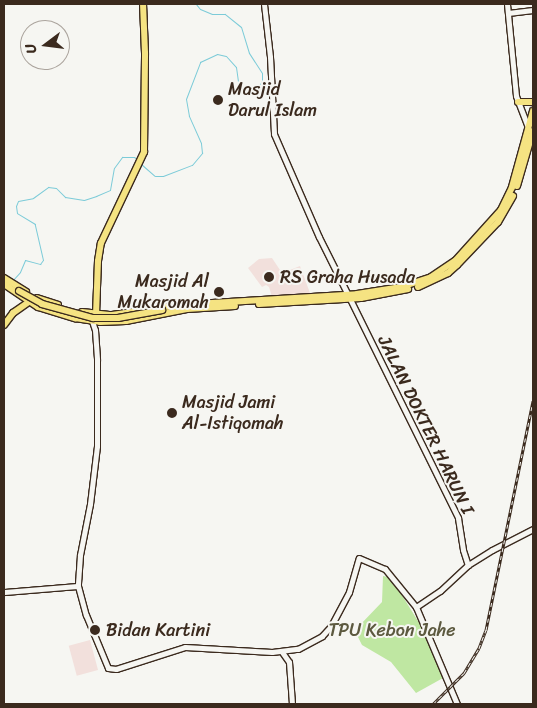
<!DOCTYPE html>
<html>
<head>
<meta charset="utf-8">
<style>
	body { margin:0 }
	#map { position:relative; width:537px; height:708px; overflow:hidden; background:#f6f6f2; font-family:Sriracha,sans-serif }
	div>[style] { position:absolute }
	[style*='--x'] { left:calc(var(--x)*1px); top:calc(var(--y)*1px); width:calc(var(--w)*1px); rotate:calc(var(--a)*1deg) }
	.built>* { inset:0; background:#f2e0dc; transform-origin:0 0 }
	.green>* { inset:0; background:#bfe7a2 }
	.stream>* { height:1px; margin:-0.5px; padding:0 0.5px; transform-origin:0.5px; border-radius:0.5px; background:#7ccbd8 }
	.roads { filter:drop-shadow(1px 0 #3b2a1e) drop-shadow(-1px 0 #3b2a1e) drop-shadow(0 1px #3b2a1e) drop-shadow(0 -1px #3b2a1e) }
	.minor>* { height:5px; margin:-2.5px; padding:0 2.5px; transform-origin:2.5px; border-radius:2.5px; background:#f6f6f2 }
	.major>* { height:6px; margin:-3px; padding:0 3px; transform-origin:3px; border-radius:3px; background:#f5e382 }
	.rail>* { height:3px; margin-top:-1.5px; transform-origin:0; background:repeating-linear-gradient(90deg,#f6f6f2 0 4px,#3b2a1e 0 8px); box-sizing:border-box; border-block:1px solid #3b2a1e }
	.bridges { filter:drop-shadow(1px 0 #3b2a1e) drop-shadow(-1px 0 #3b2a1e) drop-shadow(0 1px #3b2a1e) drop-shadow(0 -1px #3b2a1e) }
	.major-bridge>* { height:6px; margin:-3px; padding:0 3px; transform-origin:3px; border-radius:3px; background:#f5e382 }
	.dots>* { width:14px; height:14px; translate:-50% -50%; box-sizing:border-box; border:2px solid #f6f6f2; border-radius:50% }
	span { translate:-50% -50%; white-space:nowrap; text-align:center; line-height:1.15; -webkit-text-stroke:4px #f6f6f2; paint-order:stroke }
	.poi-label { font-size:18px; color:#3b2a1e }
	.left { translate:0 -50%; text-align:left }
	.right { translate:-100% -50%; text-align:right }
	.street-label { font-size:18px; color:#3b2a1e }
	.park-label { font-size:18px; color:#5c593f }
	.frame { position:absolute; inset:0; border:5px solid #3b2a1e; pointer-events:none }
	.north { position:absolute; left:20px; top:20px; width:50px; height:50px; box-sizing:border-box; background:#f6f6f2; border:1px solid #aba49d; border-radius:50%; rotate:255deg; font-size:14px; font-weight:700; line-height:20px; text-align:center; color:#3b2a1e }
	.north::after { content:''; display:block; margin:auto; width:18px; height:22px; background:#3b2a1e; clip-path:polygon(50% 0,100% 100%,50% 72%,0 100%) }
</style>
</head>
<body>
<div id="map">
	<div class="built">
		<i style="clip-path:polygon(272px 258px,286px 279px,290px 270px,300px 266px,310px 293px,272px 297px,269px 287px,266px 285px,262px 287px,248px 268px,259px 259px)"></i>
		<i style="left:90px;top:640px;width:31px;height:22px;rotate:75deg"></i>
	</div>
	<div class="green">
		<i style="clip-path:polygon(383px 576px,388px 577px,400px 592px,426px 634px,443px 678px,416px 693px,391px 662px,362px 645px,357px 635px,359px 626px,382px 602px)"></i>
	</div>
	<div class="stream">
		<i style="--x:141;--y:164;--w:18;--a:41"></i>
		<i style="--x:155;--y:176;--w:8;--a:0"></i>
		<i style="--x:163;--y:176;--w:31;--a:-21"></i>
		<i style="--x:192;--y:165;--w:16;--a:-50"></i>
		<i style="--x:202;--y:153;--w:10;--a:-96"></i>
		<i style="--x:201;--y:143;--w:30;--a:-114"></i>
		<i style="--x:189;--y:116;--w:17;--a:-100"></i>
		<i style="--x:186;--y:99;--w:40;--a:-69"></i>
		<i style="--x:200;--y:62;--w:19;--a:-25"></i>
		<i style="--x:217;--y:54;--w:9;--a:13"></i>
		<i style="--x:226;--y:56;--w:15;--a:48"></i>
		<i style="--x:236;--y:67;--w:14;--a:82"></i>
		<i style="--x:238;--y:81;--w:12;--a:48"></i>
		<i style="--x:246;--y:90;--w:14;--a:-17"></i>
		<i style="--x:259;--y:86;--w:6;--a:-59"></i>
		<i style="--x:262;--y:81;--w:8;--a:-90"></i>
		<i style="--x:262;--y:73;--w:24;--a:-123"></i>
		<i style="--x:249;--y:53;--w:27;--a:-107"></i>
		<i style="--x:241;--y:27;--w:21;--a:-141"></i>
		<i style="--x:225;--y:14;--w:13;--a:180"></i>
		<i style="--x:212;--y:14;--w:13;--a:-157"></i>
		<i style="--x:200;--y:9;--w:6;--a:-129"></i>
		<i style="--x:12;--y:281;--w:12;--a:-48"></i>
		<i style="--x:20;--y:272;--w:13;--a:-67"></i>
		<i style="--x:25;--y:260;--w:16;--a:15"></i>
		<i style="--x:40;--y:264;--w:5;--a:-53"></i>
		<i style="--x:43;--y:260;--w:37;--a:-103"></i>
		<i style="--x:35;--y:224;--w:21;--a:-149"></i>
		<i style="--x:17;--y:213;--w:7;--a:-98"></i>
		<i style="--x:16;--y:206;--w:5;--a:-68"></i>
		<i style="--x:18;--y:201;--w:15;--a:-11"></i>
		<i style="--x:33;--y:198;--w:19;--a:-36"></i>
		<i style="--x:48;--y:187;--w:8;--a:7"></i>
		<i style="--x:56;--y:188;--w:13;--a:45"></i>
		<i style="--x:65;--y:197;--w:19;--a:9"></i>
		<i style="--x:84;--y:200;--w:13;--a:-18"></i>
		<i style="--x:96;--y:196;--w:15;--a:-23"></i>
		<i style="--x:110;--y:190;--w:22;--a:-80"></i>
		<i style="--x:114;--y:168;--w:14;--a:-54"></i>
		<i style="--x:122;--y:157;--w:12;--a:0"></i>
		<i style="--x:134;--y:157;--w:4;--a:34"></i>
	</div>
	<div class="roads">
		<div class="minor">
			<i style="--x:264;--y:4;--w:53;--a:83.5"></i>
			<i style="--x:270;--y:57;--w:77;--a:87"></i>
			<i style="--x:274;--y:134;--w:112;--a:66.4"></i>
			<i style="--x:319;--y:237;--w:65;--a:63.4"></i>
			<i style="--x:507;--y:4;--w:92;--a:84.4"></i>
			<i style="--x:516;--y:96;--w:36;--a:69"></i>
			<i style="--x:508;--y:13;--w:25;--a:-7"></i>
			<i style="--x:350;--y:299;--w:244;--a:63.7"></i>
			<i style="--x:458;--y:518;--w:32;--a:81"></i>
			<i style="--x:463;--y:550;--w:16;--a:72"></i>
			<i style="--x:92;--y:321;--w:9;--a:72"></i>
			<i style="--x:95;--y:330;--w:30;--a:86"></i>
			<i style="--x:97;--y:360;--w:86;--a:90"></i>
			<i style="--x:97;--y:446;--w:58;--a:96.9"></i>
			<i style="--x:90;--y:504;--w:52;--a:101.1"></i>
			<i style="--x:80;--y:555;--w:31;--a:94"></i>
			<i style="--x:78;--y:586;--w:30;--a:75"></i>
			<i style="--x:86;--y:615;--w:57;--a:67.5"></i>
			<i style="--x:108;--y:668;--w:8;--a:7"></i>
			<i style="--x:116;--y:669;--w:72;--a:-17.7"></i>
			<i style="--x:185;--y:647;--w:87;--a:3.3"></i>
			<i style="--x:272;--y:652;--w:26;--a:-7"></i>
			<i style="--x:298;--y:649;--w:27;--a:-28"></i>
			<i style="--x:322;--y:636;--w:13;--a:-48"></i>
			<i style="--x:331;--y:626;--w:38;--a:-62"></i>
			<i style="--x:349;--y:592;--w:35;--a:-74"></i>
			<i style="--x:359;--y:558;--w:28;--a:23"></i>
			<i style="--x:385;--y:569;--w:49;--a:50.8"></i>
			<i style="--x:416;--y:607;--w:105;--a:67.1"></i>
			<i style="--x:4;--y:592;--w:74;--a:-4.6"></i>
			<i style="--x:416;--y:607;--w:29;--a:-34"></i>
			<i style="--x:440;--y:591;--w:38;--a:-43"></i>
			<i style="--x:468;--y:565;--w:28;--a:-32"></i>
			<i style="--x:492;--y:550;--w:46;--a:-27.1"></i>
			<i style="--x:282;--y:652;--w:12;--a:55"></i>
			<i style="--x:289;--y:662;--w:42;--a:85.9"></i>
		</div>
		<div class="major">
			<i style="--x:518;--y:102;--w:15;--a:0"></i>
			<i style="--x:517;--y:186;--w:57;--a:-73.8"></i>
			<i style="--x:4;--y:278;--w:26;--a:32"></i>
			<i style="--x:4;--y:284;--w:41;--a:34.1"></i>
			<i style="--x:38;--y:307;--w:39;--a:17"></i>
			<i style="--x:75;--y:318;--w:25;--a:9"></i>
			<i style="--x:100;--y:322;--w:26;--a:-2"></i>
			<i style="--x:126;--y:321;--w:62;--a:-11.1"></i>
			<i style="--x:187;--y:309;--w:48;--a:-3.6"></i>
			<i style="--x:418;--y:287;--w:33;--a:-25"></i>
			<i style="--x:448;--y:273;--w:12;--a:-42"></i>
			<i style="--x:457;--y:265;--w:59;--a:-46.4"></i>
			<i style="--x:498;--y:222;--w:30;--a:-60"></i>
			<i style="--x:37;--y:298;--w:22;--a:18"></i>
			<i style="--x:259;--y:304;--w:102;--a:-3.4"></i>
			<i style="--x:361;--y:298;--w:48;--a:-10.8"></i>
			<i style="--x:82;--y:312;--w:30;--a:6"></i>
			<i style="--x:112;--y:315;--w:68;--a:-8.5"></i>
			<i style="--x:179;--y:305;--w:178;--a:-3.5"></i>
			<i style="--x:357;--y:294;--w:45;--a:-9"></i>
			<i style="--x:401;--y:287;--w:32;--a:-18"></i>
			<i style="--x:431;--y:277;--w:30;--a:-34"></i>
			<i style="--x:456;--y:260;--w:67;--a:-48"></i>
			<i style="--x:501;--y:210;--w:25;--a:-64"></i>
			<i style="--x:512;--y:187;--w:79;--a:-74.6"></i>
			<i style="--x:96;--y:315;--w:54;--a:-87.9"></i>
			<i style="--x:98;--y:261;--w:18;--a:-81"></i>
			<i style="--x:101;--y:243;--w:101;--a:-64.7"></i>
			<i style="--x:144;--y:152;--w:99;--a:-89.4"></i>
			<i style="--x:145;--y:53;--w:49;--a:-92.3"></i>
			<i style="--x:4;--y:325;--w:15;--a:-53"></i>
			<i style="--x:13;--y:313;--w:19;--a:-35"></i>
		</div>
	</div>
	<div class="rail">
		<i style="--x:433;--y:704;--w:44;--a:-45"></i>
		<i style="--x:464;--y:673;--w:29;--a:-59"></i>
		<i style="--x:479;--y:648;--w:19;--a:-69"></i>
		<i style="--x:486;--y:630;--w:234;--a:-78.4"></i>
	</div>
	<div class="bridges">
		<div class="major-bridge">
			<i style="--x:19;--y:291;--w:26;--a:29"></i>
			<i style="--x:42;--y:304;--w:53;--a:15.4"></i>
			<i style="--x:93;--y:318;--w:25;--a:0"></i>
			<i style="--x:118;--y:318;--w:45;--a:-10.3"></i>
		</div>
	</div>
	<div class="dots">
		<i style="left:218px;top:100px;background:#3b2a1e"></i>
		<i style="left:269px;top:277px;background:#3b2a1e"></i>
		<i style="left:219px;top:292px;background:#3b2a1e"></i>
		<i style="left:172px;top:413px;background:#3b2a1e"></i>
		<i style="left:95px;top:630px;background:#3b2a1e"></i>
	</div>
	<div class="poi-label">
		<span class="left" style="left:228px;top:100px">Masjid<br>Darul Islam</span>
		<span class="left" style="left:280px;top:277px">RS Graha Husada</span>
		<span class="right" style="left:209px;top:292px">Masjid Al<br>Mukaromah</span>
		<span class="left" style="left:182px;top:413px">Masjid Jami<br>Al-Istiqomah</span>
		<span class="left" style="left:106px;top:630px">Bidan Kartini</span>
	</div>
	<div class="street-label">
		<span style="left:426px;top:425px;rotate:64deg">JALAN DOKTER HARUN I</span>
	</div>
	<div class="park-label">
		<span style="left:392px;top:630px">TPU Kebon Jahe</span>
	</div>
	<div class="frame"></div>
	<div class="north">U</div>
</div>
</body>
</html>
